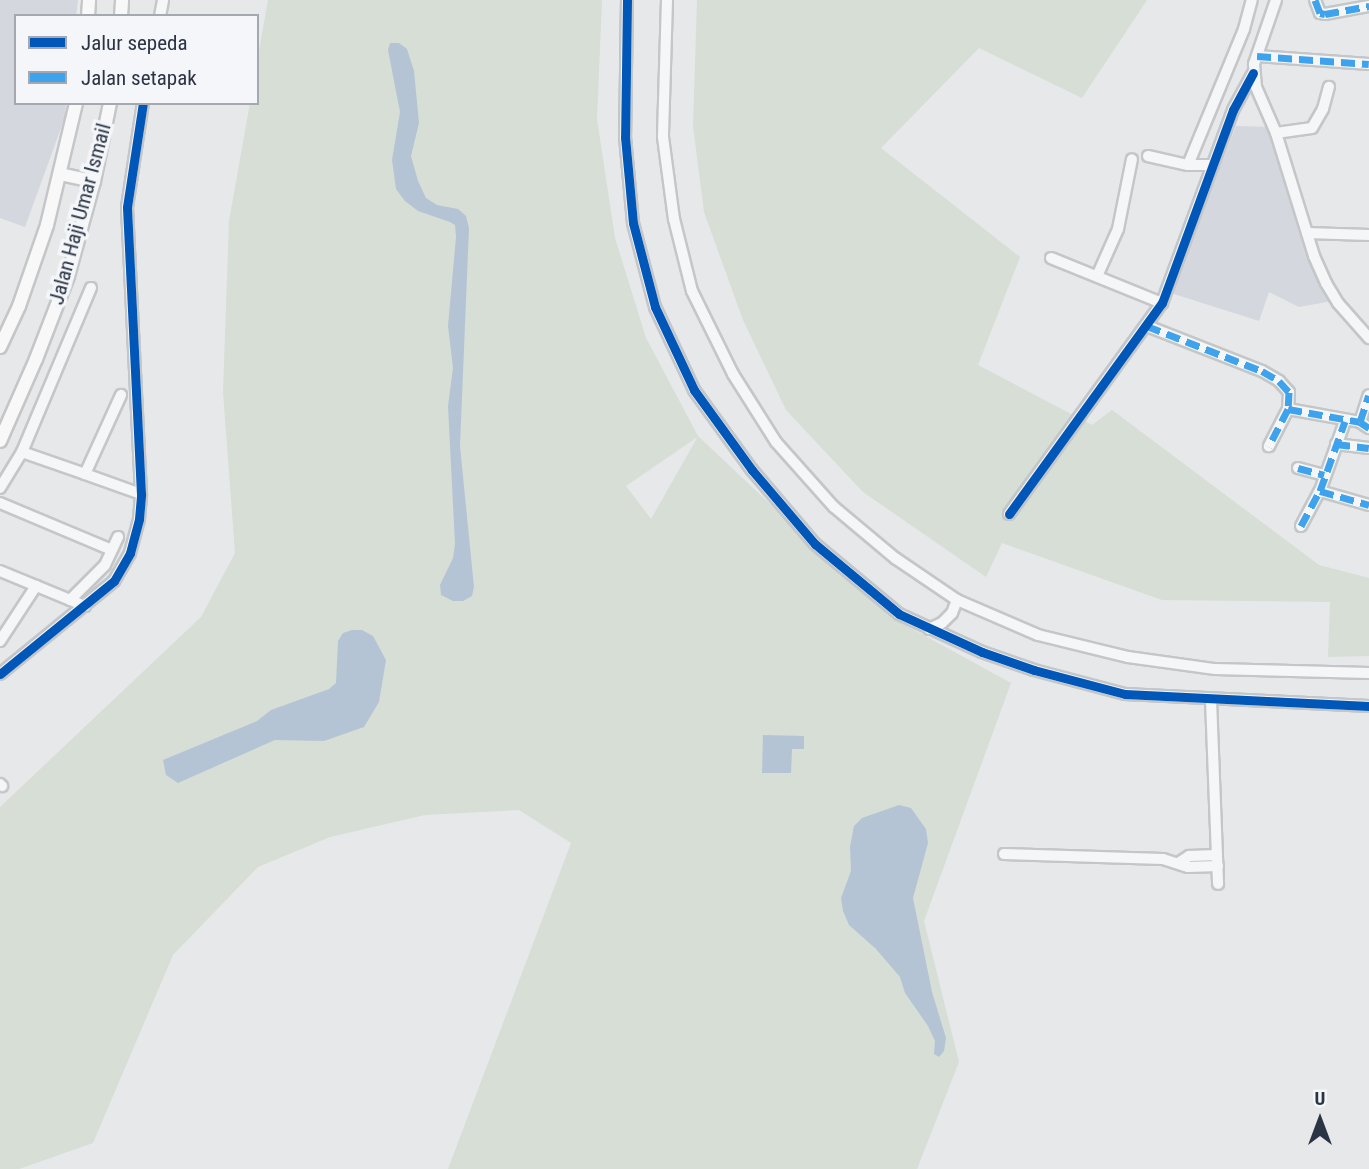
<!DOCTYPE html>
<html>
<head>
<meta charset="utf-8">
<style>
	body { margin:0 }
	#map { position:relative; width:1369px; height:1169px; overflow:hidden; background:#e6e8ea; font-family:"Roboto Condensed",sans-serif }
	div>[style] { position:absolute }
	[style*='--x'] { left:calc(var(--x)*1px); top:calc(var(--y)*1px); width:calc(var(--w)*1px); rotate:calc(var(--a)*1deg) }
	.built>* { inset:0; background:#d4d7dd }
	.green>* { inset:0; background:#d6ded6 }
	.water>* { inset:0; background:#b4c4d5 }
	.roads { filter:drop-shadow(2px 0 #c4c6c8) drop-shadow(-2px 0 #c4c6c8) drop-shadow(0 2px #c4c6c8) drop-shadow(0 -2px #c4c6c8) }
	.minor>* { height:10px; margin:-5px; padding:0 5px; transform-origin:5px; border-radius:5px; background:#f5f6f7 }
	.major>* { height:12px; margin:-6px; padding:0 6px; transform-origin:6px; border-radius:6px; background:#f8f8f8 }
	.quiet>* { height:7px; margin-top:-3.5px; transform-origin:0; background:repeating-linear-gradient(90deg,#3ea3ec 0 14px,transparent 0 21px) }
	.cycleway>* { height:9px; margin:-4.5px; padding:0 4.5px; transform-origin:4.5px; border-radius:4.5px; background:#0057b8 }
	span { translate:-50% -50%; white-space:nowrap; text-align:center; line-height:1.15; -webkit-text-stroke:7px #f4f6f9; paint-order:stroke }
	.street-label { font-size:21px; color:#2b3445 }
	.legend { position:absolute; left:14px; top:14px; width:245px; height:91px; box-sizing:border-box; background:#f4f6f9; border:2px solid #a4a8b1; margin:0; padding:9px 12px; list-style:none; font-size:21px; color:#2b3445 }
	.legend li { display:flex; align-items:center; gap:14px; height:35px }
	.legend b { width:35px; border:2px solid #a4a8b1 }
	.north { position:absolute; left:1285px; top:1085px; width:70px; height:70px; -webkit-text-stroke:5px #f4f6f9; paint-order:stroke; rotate:0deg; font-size:19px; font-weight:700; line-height:28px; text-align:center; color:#2b3445 }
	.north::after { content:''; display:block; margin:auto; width:24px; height:32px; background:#2b3445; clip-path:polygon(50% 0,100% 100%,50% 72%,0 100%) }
</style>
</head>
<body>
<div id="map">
	<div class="built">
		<i style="clip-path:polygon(0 0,78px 0,76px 16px,16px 16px,16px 103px,66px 103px,65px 117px,25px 227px,0 218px)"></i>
		<i style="clip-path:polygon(1236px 126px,1275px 127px,1332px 301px,1299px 307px,1269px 292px,1259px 321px,1171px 293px)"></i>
	</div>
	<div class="green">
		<i style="clip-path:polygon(evenodd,268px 0,602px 0,597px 119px,615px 238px,646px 338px,698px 436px,889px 616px,1011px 683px,924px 921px,959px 1062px,917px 1169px,448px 1169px,571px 843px,519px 810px,425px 815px,330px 837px,258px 867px,173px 955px,93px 1143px,19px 1169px,0 1169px,0 807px,201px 617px,235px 553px,223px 392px,229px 221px,250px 103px,257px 103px,257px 62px,268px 0,696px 438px,697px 438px,651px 519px,626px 486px,696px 438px)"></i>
		<i style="clip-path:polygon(697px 0,1147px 0,1082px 98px,979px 48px,881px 148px,1020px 257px,978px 365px,1092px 425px,1112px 410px,1319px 565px,1369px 578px,1369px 656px,1328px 657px,1330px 602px,1162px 600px,1002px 543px,986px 577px,863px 492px,786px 410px,743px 320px,704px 212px,693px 126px)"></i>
	</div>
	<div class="water">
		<i style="clip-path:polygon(390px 43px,399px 43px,407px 49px,414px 71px,419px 123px,411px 156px,418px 181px,426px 198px,437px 205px,458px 209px,466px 216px,469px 228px,460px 446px,474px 587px,472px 596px,463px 601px,453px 601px,441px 595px,440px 585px,453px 558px,455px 544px,448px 406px,453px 368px,448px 326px,456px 237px,455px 225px,450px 222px,418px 211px,405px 201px,396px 189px,392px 160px,400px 112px,388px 50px)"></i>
		<i style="clip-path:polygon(352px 630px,362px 630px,373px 636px,386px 660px,379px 702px,364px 727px,324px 741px,275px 740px,178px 783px,166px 775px,163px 760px,257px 721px,271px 710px,329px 689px,336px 683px,338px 641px,343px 633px)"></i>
		<i style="clip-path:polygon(763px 735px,804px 736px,804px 749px,792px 749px,791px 773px,762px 773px)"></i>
		<i style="clip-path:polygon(899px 805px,911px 808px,926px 829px,928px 843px,913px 898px,932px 992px,946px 1038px,944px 1051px,939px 1057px,934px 1054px,935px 1041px,928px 1026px,905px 993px,900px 977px,876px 949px,849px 925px,843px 911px,841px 898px,851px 871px,850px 847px,854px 826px,862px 818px)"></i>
	</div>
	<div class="roads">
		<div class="minor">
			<i style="--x:627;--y:0;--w:137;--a:90.8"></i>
			<i style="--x:625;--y:137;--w:86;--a:84.7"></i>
			<i style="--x:633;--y:223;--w:87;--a:75.3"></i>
			<i style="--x:655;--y:307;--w:92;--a:64.8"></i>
			<i style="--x:694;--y:390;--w:99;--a:54.1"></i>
			<i style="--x:752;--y:470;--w:97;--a:49.6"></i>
			<i style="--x:815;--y:544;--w:109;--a:39.8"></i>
			<i style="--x:899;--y:614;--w:91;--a:24.6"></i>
			<i style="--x:982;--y:652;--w:55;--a:19.1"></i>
			<i style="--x:1034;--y:670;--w:94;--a:14.8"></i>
			<i style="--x:1125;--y:694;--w:244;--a:2.8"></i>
			<i style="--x:667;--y:0;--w:137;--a:91.7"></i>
			<i style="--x:663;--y:137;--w:83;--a:82.4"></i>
			<i style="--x:674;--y:219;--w:74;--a:76"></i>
			<i style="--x:692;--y:291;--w:93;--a:63.7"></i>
			<i style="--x:733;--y:374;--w:80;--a:57.7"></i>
			<i style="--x:776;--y:442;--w:87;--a:48.3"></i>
			<i style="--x:834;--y:507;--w:80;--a:39.9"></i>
			<i style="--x:895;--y:558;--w:75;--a:34.1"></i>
			<i style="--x:957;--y:600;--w:88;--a:23.4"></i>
			<i style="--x:1038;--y:635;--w:93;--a:13.7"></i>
			<i style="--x:1128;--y:657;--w:88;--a:7.9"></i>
			<i style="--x:1215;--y:669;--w:154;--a:1.5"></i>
			<i style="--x:1276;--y:0;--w:68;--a:109"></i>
			<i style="--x:1254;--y:64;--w:23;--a:85"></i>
			<i style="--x:1256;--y:87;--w:50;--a:66.5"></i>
			<i style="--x:1276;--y:133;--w:129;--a:72.8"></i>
			<i style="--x:1314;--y:256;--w:30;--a:66"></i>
			<i style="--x:1326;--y:283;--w:23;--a:59"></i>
			<i style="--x:1338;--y:303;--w:47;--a:48.5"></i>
			<i style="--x:1315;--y:0;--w:14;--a:69"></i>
			<i style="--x:1320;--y:13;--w:5;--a:11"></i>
			<i style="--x:1325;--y:14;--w:45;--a:-10.3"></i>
			<i style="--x:160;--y:16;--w:16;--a:-79"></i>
			<i style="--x:1257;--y:56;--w:112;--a:4.1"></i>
			<i style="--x:1276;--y:133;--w:36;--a:-8"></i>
			<i style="--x:1312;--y:128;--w:22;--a:-60"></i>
			<i style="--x:1323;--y:109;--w:23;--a:-75"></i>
			<i style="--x:1148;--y:156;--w:41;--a:12.7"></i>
			<i style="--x:1188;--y:165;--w:25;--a:0"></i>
			<i style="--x:1188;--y:165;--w:147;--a:-67.6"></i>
			<i style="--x:1244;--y:29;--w:30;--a:-75"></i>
			<i style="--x:1307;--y:233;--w:62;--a:1.8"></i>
			<i style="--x:1051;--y:258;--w:120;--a:22.1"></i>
			<i style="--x:1098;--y:274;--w:49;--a:-66"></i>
			<i style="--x:1118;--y:229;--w:71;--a:-78.7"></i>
			<i style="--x:1147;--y:326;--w:123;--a:21.4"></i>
			<i style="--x:1262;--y:371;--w:20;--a:30"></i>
			<i style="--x:1279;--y:381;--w:15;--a:48"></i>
			<i style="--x:1289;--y:392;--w:17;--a:93"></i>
			<i style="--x:1288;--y:409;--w:42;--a:117.2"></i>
			<i style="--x:1288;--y:409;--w:73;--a:10.2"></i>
			<i style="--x:1360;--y:422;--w:11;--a:34"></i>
			<i style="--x:1360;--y:422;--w:28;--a:-72"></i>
			<i style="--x:1336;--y:444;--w:33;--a:7"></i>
			<i style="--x:22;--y:452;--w:67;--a:19.2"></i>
			<i style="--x:85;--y:474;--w:87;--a:-65.5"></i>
			<i style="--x:1298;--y:468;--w:27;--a:15"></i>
			<i style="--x:85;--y:474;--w:59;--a:19.7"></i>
			<i style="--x:0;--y:488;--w:42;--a:-58.6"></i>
			<i style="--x:22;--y:452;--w:178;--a:-67.2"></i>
			<i style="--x:1320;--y:491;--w:51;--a:15.9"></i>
			<i style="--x:0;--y:503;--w:121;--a:22.8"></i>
			<i style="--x:1009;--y:514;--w:261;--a:-54.1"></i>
			<i style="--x:1162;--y:303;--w:206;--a:-69.8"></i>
			<i style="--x:1233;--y:110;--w:42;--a:-61.6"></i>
			<i style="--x:1301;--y:526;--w:40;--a:-62"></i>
			<i style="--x:1320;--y:491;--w:74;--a:-70.3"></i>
			<i style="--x:0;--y:571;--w:92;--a:22.4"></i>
			<i style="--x:70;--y:600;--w:49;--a:-45"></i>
			<i style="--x:105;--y:565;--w:31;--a:-65"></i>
			<i style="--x:929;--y:629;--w:14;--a:-25"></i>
			<i style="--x:942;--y:623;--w:14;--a:-45"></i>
			<i style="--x:952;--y:613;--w:14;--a:-69"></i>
			<i style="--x:0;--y:641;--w:66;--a:-56.8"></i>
			<i style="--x:0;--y:674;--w:147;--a:-39.2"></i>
			<i style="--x:114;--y:581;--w:32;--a:-60"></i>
			<i style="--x:130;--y:553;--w:35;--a:-75"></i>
			<i style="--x:139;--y:519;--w:25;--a:-85"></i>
			<i style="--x:141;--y:494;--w:287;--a:-92.8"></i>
			<i style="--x:127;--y:207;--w:105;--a:-81.3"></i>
			<i style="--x:1211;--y:700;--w:184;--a:87.8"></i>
			<i style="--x:0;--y:784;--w:3;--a:45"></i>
			<i style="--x:1004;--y:854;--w:159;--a:1.8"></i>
			<i style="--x:1163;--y:859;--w:26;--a:18"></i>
			<i style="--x:1188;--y:867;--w:30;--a:-2"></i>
			<i style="--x:1180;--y:862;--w:11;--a:-34"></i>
			<i style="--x:1189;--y:856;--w:28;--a:-2"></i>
		</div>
		<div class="major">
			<i style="--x:88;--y:16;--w:16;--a:-86"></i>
			<i style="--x:121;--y:16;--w:16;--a:-86"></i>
			<i style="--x:60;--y:174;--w:35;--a:12"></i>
			<i style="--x:0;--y:347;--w:45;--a:-65.1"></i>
			<i style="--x:19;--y:306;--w:86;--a:-70.9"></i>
			<i style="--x:47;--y:225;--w:125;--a:-76.6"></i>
			<i style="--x:0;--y:441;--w:90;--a:-66.3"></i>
			<i style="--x:36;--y:359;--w:89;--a:-68.9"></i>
			<i style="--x:68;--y:276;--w:98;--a:-74.7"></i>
			<i style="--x:94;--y:181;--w:80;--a:-78.4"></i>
		</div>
	</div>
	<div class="quiet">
		<i style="--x:1315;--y:0;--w:14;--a:69"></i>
		<i style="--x:1320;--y:13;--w:5;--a:11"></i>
		<i style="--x:1325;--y:14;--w:45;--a:-10.3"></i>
		<i style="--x:1257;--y:56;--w:112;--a:4.1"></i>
		<i style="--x:1147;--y:326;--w:123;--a:21.4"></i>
		<i style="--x:1262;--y:371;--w:20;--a:30"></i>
		<i style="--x:1279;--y:381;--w:15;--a:48"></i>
		<i style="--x:1289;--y:392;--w:17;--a:93"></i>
		<i style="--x:1288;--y:409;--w:42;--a:117.2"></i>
		<i style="--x:1288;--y:409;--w:73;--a:10.2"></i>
		<i style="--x:1360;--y:422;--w:11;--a:34"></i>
		<i style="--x:1360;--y:422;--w:28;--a:-72"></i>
		<i style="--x:1336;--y:444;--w:33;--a:7"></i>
		<i style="--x:1298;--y:468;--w:27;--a:15"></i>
		<i style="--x:1320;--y:491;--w:51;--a:15.9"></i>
		<i style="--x:1301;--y:526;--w:40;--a:-62"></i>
		<i style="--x:1320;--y:491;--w:74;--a:-70.3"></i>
	</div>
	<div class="cycleway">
		<i style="--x:627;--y:0;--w:137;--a:90.8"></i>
		<i style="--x:625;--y:137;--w:86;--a:84.7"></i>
		<i style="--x:633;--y:223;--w:87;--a:75.3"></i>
		<i style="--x:655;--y:307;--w:92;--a:64.8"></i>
		<i style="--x:694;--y:390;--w:99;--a:54.1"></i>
		<i style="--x:752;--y:470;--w:97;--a:49.6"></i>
		<i style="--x:815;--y:544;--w:109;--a:39.8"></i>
		<i style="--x:899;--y:614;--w:91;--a:24.6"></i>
		<i style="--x:982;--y:652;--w:55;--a:19.1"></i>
		<i style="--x:1034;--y:670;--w:94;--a:14.8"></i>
		<i style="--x:1125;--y:694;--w:244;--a:2.8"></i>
		<i style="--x:1009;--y:514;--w:261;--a:-54.1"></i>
		<i style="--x:1162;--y:303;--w:206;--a:-69.8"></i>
		<i style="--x:1233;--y:110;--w:42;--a:-61.6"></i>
		<i style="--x:0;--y:674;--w:147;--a:-39.2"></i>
		<i style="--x:114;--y:581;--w:32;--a:-60"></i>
		<i style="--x:130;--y:553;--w:35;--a:-75"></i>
		<i style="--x:139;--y:519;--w:25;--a:-85"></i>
		<i style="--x:141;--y:494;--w:287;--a:-92.8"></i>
		<i style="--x:127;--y:207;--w:105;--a:-81.3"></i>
	</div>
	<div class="street-label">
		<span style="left:80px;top:214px;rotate:-75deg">Jalan Haji Umar Ismail</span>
	</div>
	<ul class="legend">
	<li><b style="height:9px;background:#0057b8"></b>Jalur sepeda</li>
	<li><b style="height:9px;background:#3ea3ec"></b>Jalan setapak</li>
	</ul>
	<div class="north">U</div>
</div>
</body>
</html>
